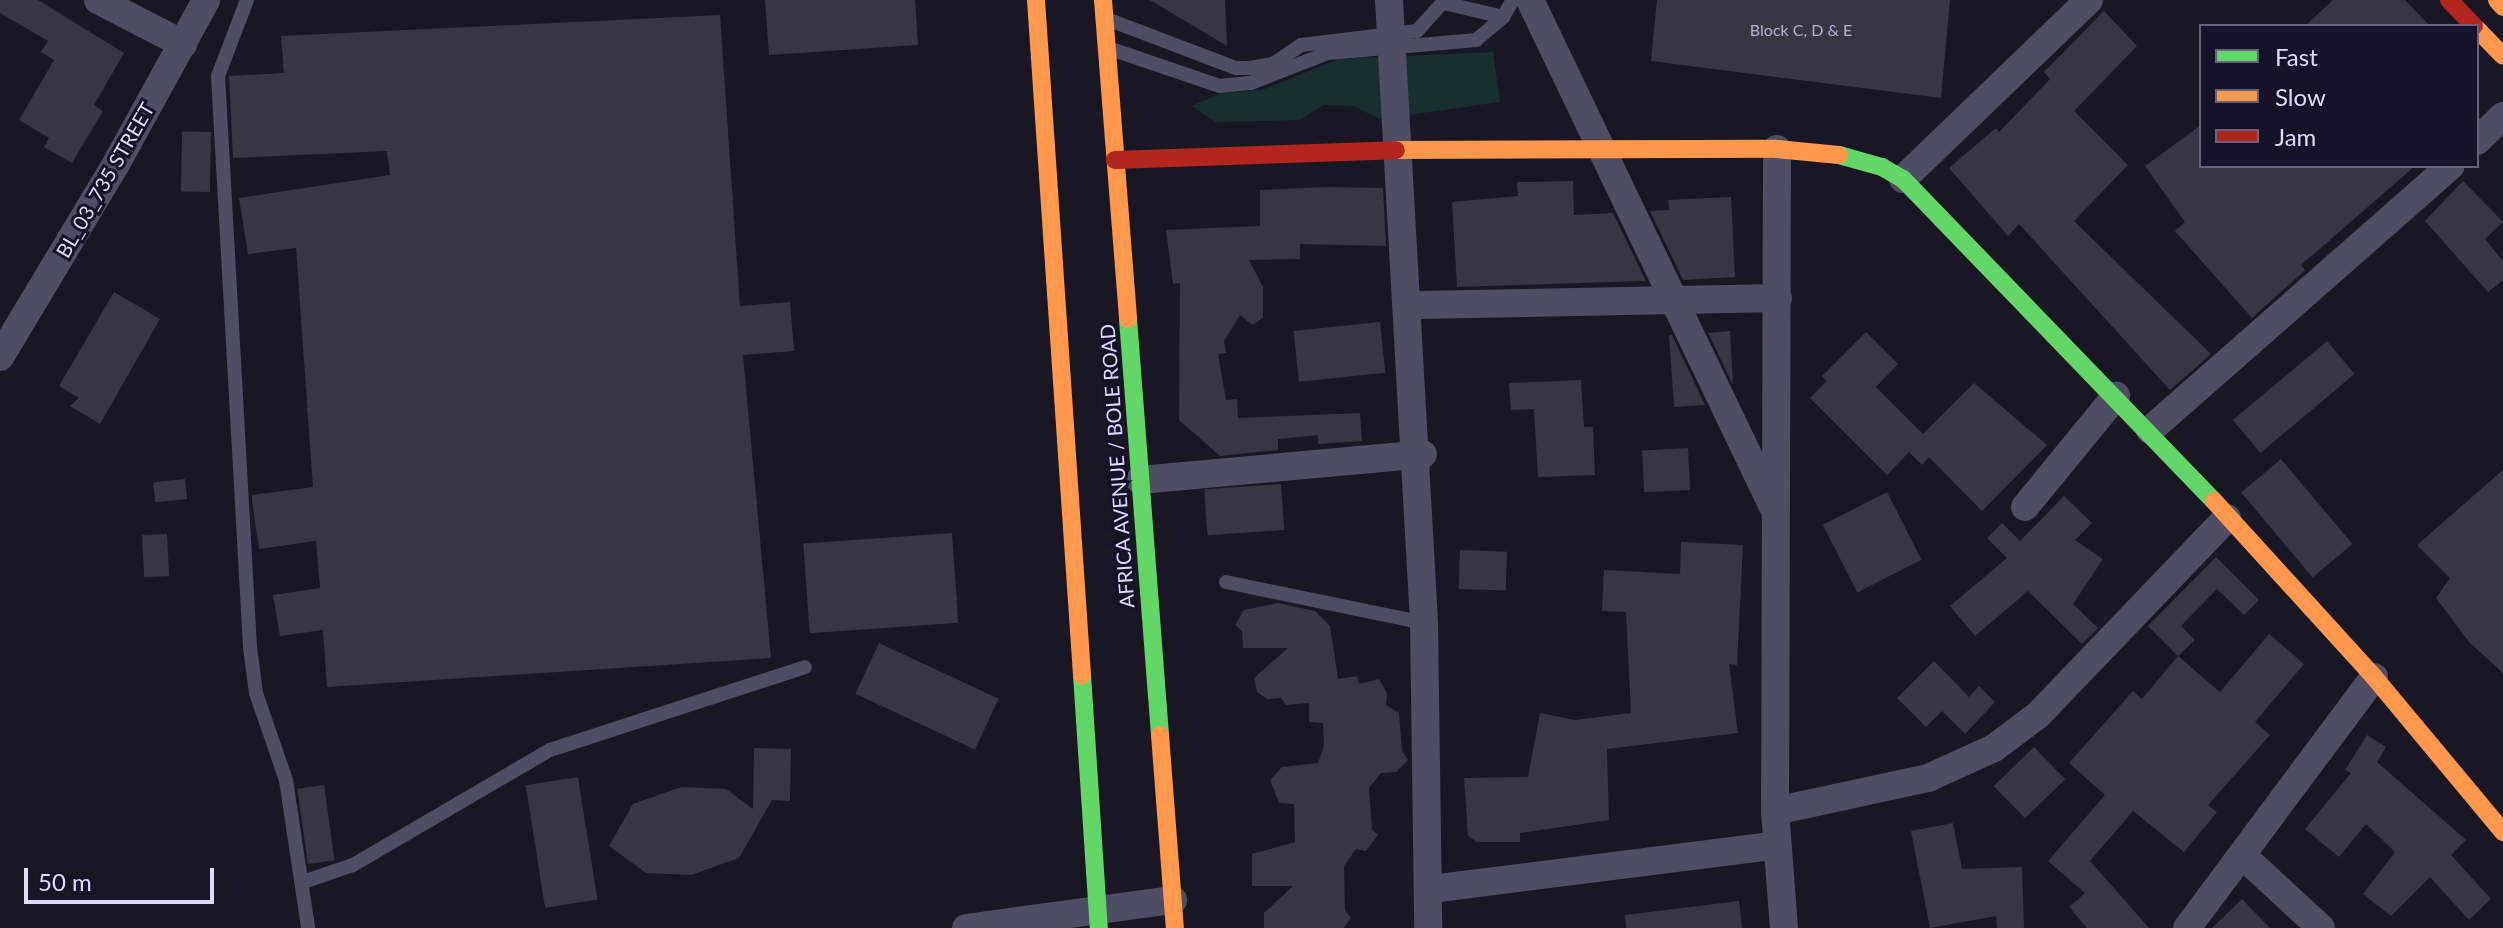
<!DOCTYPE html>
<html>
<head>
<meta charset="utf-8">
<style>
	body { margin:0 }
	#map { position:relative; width:2503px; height:928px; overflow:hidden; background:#1a1724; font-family:Lato,sans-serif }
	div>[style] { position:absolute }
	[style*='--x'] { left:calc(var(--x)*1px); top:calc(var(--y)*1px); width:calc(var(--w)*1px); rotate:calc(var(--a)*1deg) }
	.green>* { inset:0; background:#162f2f }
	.building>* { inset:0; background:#383545; transform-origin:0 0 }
	.lane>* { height:14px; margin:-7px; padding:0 7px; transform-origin:7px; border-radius:7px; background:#4e4d63 }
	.street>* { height:28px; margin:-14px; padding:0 14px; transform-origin:14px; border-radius:14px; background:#4e4d63 }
	.fast>* { height:18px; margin:-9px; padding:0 9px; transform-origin:9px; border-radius:9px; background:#63d668 }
	.slow>* { height:18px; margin:-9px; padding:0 9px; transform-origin:9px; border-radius:9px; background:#ff974d }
	.jam>* { height:18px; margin:-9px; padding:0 9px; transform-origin:9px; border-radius:9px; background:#b3261e }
	span { translate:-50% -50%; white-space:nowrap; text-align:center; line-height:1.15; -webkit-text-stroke:6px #161229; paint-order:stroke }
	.number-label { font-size:16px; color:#b5b2cf }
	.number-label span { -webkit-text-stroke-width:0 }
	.street-label { font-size:20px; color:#dfdbfd }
	.legend { position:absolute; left:2199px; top:24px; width:280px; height:144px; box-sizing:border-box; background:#161229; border:2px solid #66627e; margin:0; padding:10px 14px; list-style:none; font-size:24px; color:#dfdbfd }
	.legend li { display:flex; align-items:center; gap:16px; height:40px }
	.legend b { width:40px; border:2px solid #66627e }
	.scale { position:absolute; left:24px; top:868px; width:190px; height:36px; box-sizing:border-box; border:4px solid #dfdbfd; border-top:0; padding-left:10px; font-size:24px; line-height:28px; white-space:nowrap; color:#dfdbfd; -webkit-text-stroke:6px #161229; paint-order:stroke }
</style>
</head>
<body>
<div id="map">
	<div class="green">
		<i style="clip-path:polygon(1493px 52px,1500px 102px,1380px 119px,1353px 106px,1324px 105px,1299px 120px,1216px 122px,1191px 106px,1222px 93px,1262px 90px,1339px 59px)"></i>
	</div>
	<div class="building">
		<i style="clip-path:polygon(0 0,38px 0,124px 53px,94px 105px,103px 111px,72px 163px,44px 147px,49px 138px,19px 120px,54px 60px,41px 52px,48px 41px,0 13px)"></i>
		<i style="clip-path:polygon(765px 0,915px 0,918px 45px,769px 55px)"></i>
		<i style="clip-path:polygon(1150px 0,1225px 0,1227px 46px)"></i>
		<i style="clip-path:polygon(1657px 0,1950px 0,1941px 98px,1651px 61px)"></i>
		<i style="clip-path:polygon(2333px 0,2405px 0,2430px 26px,2305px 26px)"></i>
		<i style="clip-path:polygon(2104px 11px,2137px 46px,2074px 111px,2128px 165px,2074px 221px,2211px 354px,2170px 390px,2019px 224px,2008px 236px,1949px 168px,1996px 128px,1999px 132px,2050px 79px,2044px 72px)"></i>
		<i style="clip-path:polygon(720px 15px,740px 306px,790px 302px,794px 351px,743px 355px,771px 658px,327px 687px,323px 630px,280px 636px,273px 595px,320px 588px,316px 541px,259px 549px,252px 500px,252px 495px,313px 487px,296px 248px,248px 254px,239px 198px,390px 175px,387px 151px,233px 158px,229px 76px,284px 73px,281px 36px)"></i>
		<i style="clip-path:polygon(2201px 125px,2201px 166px,2415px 166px,2301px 265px,2305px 270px,2252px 318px,2175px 231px,2185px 222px,2145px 166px)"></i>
		<i style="left:211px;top:132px;width:60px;height:29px;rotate:91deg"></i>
		<i style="clip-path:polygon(1573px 181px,1574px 215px,1613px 213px,1646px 281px,1457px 287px,1452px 202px,1518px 196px,1517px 182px)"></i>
		<i style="clip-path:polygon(2463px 181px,2503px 222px,2485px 239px,2503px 261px,2503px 280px,2488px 292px,2425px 221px)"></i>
		<i style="clip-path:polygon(1327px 187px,1383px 188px,1386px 246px,1300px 244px,1300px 259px,1249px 260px,1263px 287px,1263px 318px,1252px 325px,1240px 315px,1224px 341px,1226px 353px,1218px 354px,1226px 400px,1237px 399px,1238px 418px,1360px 413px,1362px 441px,1318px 444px,1318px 435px,1278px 439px,1278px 450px,1220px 456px,1179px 420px,1180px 283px,1173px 284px,1166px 230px,1260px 226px,1260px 190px)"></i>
		<i style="clip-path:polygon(1731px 197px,1735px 277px,1683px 280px,1650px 211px,1669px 210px,1668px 200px)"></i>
		<i style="clip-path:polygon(114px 292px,160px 319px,100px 424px,70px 406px,79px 398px,59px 386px)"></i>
		<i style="left:1380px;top:322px;width:51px;height:87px;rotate:84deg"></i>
		<i style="clip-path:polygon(1730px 331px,1733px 385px,1708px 333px)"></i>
		<i style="clip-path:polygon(1866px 332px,1898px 364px,1876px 387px,1923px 434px,1974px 383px,2047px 445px,1982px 511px,1929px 457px,1922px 465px,1909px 452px,1887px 475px,1810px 398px,1827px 381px,1822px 376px)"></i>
		<i style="clip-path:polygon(1669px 335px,1672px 335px,1705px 405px,1674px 407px)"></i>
		<i style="left:2327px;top:341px;width:43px;height:123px;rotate:50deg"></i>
		<i style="clip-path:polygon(1581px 380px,1584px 427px,1593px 427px,1595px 475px,1538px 477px,1534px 409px,1511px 410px,1509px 383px)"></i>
		<i style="left:1688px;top:448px;width:42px;height:46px;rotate:87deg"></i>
		<i style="left:2281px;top:459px;width:111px;height:52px;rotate:50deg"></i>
		<i style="clip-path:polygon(2503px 470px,2503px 673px,2469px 642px,2436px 598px,2450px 578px,2417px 545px)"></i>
		<i style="left:185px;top:479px;width:20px;height:32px;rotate:84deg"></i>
		<i style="left:1281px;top:484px;width:46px;height:77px;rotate:86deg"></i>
		<i style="left:1887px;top:492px;width:76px;height:72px;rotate:63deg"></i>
		<i style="clip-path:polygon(2064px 496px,2092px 523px,2075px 540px,2103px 559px,2073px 604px,2098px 628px,2082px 644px,2028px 591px,1975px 636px,1950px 606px,2007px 558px,1987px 538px,2002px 523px,2020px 541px)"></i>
		<i style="left:952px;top:533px;width:90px;height:149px;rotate:86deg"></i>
		<i style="left:167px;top:534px;width:42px;height:25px;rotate:87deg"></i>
		<i style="clip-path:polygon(1681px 542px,1743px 545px,1737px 665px,1729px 664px,1738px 733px,1607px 749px,1609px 820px,1520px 833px,1520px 842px,1477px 842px,1468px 836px,1464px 778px,1528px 777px,1540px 713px,1575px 720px,1631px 713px,1626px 612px,1602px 611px,1604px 570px,1680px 574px)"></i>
		<i style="left:1460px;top:550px;width:47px;height:39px;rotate:2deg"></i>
		<i style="clip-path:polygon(2216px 557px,2259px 600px,2244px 615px,2217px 589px,2181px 626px,2195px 640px,2178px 656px,2148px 626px)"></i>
		<i style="clip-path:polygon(1278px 603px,1315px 611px,1330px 626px,1338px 679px,1357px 676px,1359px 684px,1379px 679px,1387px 693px,1386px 705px,1399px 713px,1402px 751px,1408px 760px,1396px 772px,1381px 773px,1369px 788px,1372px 830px,1378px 835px,1366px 851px,1356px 849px,1344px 866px,1345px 910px,1351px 918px,1344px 928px,1264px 928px,1264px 913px,1293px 886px,1252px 886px,1252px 854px,1295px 842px,1294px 804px,1279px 803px,1270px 780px,1282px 767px,1318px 763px,1324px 746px,1323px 723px,1309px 722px,1309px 703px,1286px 705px,1281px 698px,1267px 699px,1257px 692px,1254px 678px,1288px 648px,1243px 648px,1242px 631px,1235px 625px,1244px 610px)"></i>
		<i style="clip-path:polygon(2269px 634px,2304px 664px,2255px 722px,2270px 735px,2208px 805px,2217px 812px,2184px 852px,2133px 811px,2090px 861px,2149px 928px,2087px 928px,2069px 907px,2085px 893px,2048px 861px,2105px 795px,2069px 763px,2133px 691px,2142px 699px,2178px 656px,2220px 692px)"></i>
		<i style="left:879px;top:643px;width:132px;height:56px;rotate:25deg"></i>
		<i style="clip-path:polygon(1934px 661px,1969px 697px,1979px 686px,1995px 702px,1965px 734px,1942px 711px,1926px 727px,1897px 698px)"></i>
		<i style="clip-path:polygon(2367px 735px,2386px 747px,2377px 762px,2466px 840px,2451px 855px,2491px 899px,2469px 920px,2430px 877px,2391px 916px,2363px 894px,2395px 852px,2366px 824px,2339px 857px,2305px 829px,2351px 773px,2345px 770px)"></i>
		<i style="left:2034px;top:747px;width:45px;height:56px;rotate:46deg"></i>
		<i style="clip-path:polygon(754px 748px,791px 749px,790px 801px,772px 800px,739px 858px,691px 875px,646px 873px,609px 846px,633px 804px,681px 787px,726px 789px,753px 809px)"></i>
		<i style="left:578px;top:777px;width:124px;height:53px;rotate:81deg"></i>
		<i style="left:324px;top:785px;width:76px;height:27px;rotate:82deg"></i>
		<i style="clip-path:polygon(1953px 823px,1962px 869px,2022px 867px,2024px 928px,1997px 928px,1996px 916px,1930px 928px,1911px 831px)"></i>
		<i style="clip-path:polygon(2242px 899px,2270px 928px,2212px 928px)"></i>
		<i style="clip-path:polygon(1739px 901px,1742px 928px,1626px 928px,1625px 915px)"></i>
	</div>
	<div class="lane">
		<i style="--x:247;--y:0;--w:81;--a:110.9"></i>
		<i style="--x:218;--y:76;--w:572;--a:86.79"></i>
		<i style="--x:250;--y:647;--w:46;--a:82.6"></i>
		<i style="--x:256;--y:693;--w:92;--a:71"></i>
		<i style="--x:286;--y:780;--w:150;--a:81.5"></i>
		<i style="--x:1444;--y:3;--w:61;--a:13.3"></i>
		<i style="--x:1112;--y:21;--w:133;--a:20.8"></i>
		<i style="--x:1236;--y:68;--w:14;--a:0"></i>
		<i style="--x:1250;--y:68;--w:23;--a:-10"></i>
		<i style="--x:1273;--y:64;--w:34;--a:-34"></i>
		<i style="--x:1301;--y:45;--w:117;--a:-6.9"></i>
		<i style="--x:1417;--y:31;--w:42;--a:-47.9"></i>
		<i style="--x:1114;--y:50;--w:112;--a:18.8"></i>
		<i style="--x:1220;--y:86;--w:31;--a:-6"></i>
		<i style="--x:1251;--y:83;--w:83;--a:-21.3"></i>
		<i style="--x:1328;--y:53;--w:149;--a:-5"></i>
		<i style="--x:1476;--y:40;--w:35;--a:-40"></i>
		<i style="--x:1503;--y:17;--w:20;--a:-60"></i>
		<i style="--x:1226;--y:582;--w:202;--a:11.7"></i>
		<i style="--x:303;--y:882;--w:53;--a:-18.8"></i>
		<i style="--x:353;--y:865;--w:228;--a:-30.3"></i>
		<i style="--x:550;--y:750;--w:268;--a:-18"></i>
	</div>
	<div class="street">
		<i style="--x:98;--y:0;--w:96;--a:27.4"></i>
		<i style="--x:1389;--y:0;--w:624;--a:86.78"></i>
		<i style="--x:1424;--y:623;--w:305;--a:89.2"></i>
		<i style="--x:1530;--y:0;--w:562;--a:64.39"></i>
		<i style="--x:2477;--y:141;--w:36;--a:-44"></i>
		<i style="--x:1777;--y:149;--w:662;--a:90.17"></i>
		<i style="--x:1775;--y:811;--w:117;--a:85.6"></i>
		<i style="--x:1903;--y:179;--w:258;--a:-43.9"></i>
		<i style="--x:1416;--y:305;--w:362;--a:-1.1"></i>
		<i style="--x:0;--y:357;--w:225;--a:-59"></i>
		<i style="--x:116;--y:164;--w:187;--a:-61.2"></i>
		<i style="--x:2150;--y:430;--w:400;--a:-41.3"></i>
		<i style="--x:1140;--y:480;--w:284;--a:-5.2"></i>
		<i style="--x:2025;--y:507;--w:144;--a:-50.7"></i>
		<i style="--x:1775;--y:811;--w:157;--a:-12.2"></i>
		<i style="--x:1928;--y:778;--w:72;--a:-24.4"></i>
		<i style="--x:1994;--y:748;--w:55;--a:-36.9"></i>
		<i style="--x:2038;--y:715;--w:273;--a:-46.2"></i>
		<i style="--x:2243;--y:856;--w:106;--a:42.7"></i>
		<i style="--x:1431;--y:889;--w:349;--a:-7.2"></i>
		<i style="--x:966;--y:928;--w:209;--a:-7.7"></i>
		<i style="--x:2187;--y:928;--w:313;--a:-53.3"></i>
	</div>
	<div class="fast">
		<i style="--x:1839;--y:155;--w:45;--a:15.6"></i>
		<i style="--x:1882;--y:167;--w:24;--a:30"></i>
		<i style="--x:1903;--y:179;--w:448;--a:46"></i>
		<i style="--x:1128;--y:319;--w:417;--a:85.6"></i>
		<i style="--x:1082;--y:675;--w:254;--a:86.2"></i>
	</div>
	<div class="slow">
		<i style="--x:1036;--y:0;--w:677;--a:86.1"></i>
		<i style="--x:1103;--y:0;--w:320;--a:85.5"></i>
		<i style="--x:2497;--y:0;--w:9;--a:49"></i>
		<i style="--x:2477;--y:29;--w:37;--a:46"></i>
		<i style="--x:1396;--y:150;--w:381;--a:-0.2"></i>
		<i style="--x:1777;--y:149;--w:62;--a:5.5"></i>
		<i style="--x:2214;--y:501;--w:238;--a:47.7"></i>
		<i style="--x:2374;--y:677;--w:202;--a:50.2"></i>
		<i style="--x:1160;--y:735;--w:194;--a:85.6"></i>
	</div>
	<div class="jam">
		<i style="--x:2449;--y:0;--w:36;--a:46"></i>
		<i style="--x:1115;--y:160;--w:281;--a:-2"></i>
	</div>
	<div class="number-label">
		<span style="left:1801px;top:30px">Block C, D &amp; E</span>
	</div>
	<div class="street-label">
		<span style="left:105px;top:180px;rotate:-60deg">BL_03_735 STREET</span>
		<span style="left:1117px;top:466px;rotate:-94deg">AFRICA AVENUE / BOLE ROAD</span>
	</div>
	<ul class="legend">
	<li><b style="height:10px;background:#63d668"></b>Fast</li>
	<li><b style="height:10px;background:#ff974d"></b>Slow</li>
	<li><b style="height:10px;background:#b3261e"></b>Jam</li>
	</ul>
	<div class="scale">50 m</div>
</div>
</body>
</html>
